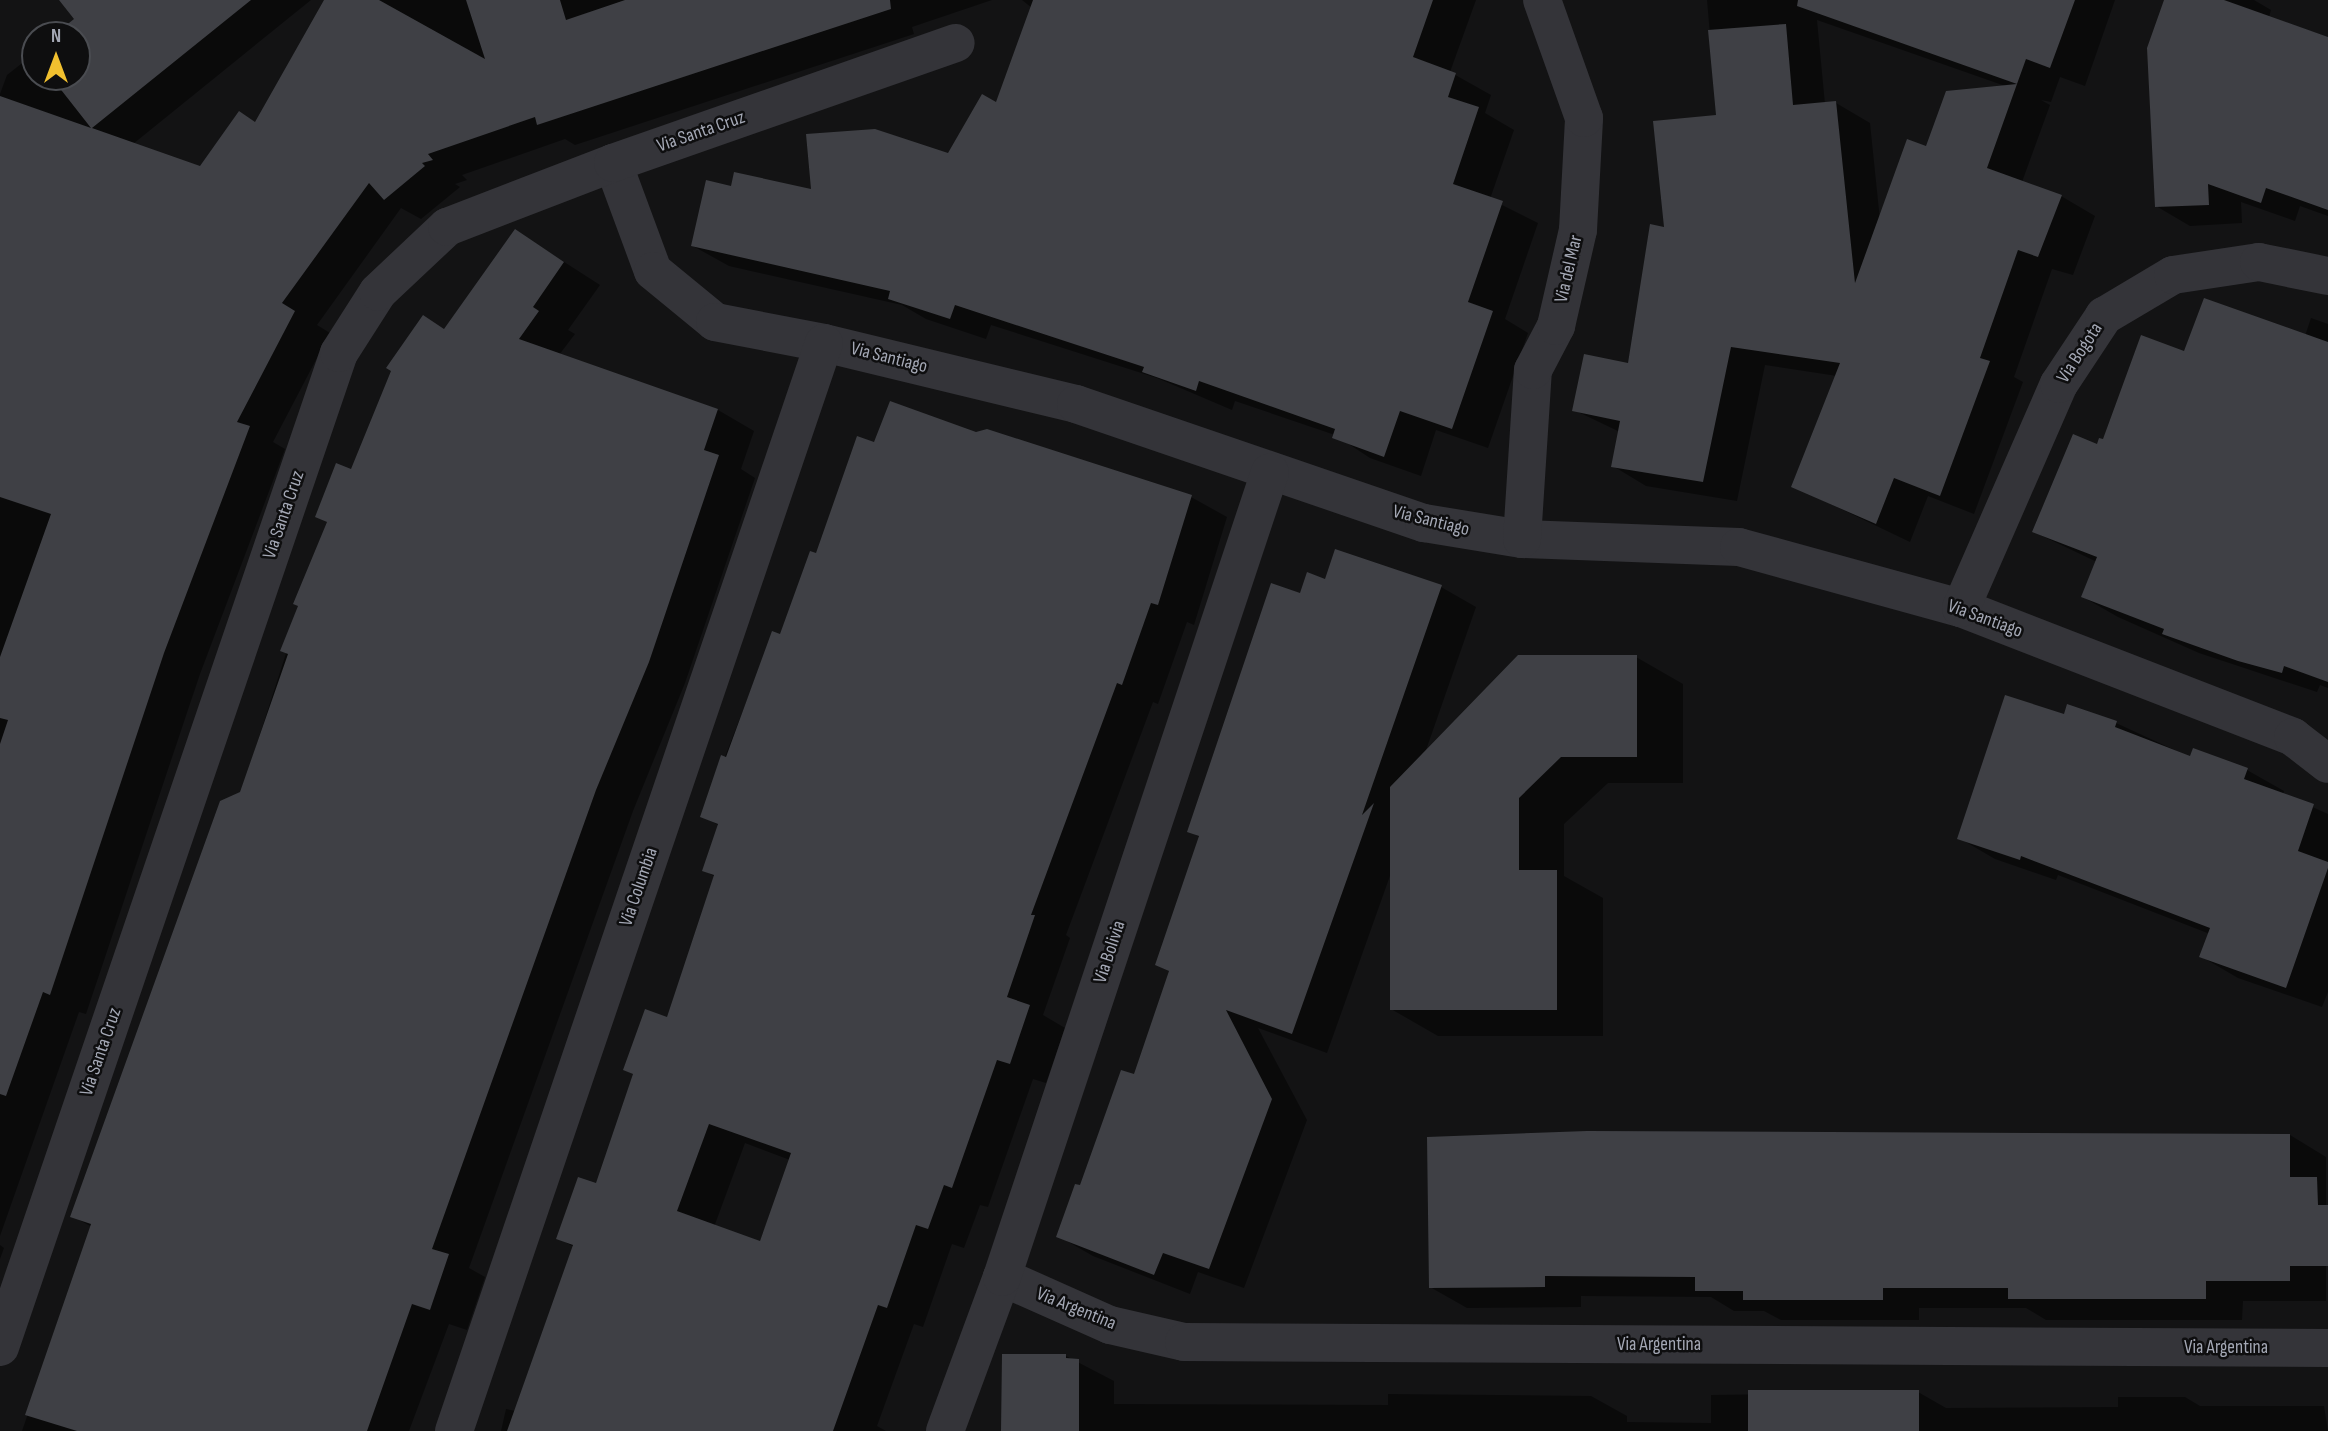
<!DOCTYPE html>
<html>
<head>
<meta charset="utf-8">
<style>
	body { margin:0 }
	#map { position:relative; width:2328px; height:1431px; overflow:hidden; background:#131314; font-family:"Sofia Sans Condensed",sans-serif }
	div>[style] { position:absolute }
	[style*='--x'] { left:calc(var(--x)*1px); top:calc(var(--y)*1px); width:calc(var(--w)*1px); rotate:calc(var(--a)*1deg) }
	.shadow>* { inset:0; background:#0007 }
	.building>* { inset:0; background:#3f4045; transform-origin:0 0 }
	.minor>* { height:38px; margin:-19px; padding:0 19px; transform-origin:19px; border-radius:19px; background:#343439 }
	span { translate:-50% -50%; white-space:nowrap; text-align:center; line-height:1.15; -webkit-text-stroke:5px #0e0e0f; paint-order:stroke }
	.street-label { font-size:19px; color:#a4a8b5 }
	.north { position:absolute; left:21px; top:21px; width:70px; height:70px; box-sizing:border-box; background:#0e0e0f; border:2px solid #4a4c51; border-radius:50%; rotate:0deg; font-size:19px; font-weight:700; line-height:28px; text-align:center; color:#a4a8b5 }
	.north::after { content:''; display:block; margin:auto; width:24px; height:32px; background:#f1c02f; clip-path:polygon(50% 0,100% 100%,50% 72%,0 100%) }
</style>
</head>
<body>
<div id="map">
	<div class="shadow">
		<i style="clip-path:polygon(61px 0,311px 0,133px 144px,200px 168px,256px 123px,326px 0,992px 0,912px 27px,914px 34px,575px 145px,565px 139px,462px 175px,467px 180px,455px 184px,460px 187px,421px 219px,401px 208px,317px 325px,330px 333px,273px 442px,285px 449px,200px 674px,86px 1014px,79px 1012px,0 1236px,0 94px,7px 75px,35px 53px,35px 77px,77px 77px,77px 35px,57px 35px,77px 19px)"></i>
		<i style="clip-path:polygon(1022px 0,1476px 0,1450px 72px,1491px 95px,1485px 113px,1514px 130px,1490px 199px,1538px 223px,1505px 319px,1528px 333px,1488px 448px,1436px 430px,1421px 476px,1370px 458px,1335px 435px,1235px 401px,1232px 410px,1157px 378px,991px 325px,986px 339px,926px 319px,902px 305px,729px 266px,693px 246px,733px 188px,813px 191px,948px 156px,997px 105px,1032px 8px)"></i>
		<i style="clip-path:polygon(evenodd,1707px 0,2115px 0,2085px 86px,2060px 77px,2051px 102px,2041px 100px,2050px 105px,2022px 182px,2061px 196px,2095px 216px,2073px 275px,2052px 269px,2014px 377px,2023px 382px,1974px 514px,1928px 496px,1910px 542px,1793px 486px,1837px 376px,1765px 365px,1737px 501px,1646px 486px,1613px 466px,1620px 432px,1574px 410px,1630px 365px,1666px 229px,1717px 116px,1707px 0,1817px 20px,2008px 87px,1927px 149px,1880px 220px,1870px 123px,1836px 103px,1825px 104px,1817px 20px)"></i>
		<i style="clip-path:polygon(2166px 0,2254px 0,2271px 10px,2269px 17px,2328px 37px,2328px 216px,2300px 206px,2295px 221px,2241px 202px,2242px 223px,2190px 226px,2156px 206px)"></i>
		<i style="clip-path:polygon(516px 231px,600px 285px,568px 330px,575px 334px,559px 355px,718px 410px,754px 431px,741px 469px,755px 478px,685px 683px,633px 811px,469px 1268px,485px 1277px,467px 1330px,449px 1324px,409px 1431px,22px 1431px,92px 1227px,72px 1216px,222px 803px,241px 793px,328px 523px,317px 516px,352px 471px,424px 317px,445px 330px)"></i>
		<i style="clip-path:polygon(2311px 318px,2328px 324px,2328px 688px,2320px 685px,2317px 692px,2199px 653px,2118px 617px,2083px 597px,2097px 562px,2034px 532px,2098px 446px,2186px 353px,2305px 336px)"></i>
		<i style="clip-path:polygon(evenodd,976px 434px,1191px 497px,1227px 517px,1194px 625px,1187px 622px,1158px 704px,1153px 702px,1066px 935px,1070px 938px,1043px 1015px,1065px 1028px,1046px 1083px,1033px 1079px,988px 1207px,980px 1205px,964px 1248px,952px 1244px,923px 1327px,914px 1324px,877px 1426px,886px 1431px,501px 1431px,506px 1409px,516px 1411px,574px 1247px,558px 1238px,597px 1185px,635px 1075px,625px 1070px,668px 1019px,715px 877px,704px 870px,720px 826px,702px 816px,773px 633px,781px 636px,817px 555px,875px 445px,976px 434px,745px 1143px,790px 1160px,759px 1244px,714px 1227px,745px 1143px)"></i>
		<i style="clip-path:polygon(1326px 581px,1441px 587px,1476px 607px,1425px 753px,1636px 657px,1683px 684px,1683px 783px,1608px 783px,1564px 824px,1564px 876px,1603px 898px,1603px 1036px,1438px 1036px,1391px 1009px,1391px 873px,1327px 1053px,1258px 1028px,1307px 1120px,1244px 1288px,1198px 1272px,1190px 1294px,1093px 1256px,1058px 1236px,1135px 1076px,1171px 972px,1157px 965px,1201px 838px,1189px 831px,1301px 595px)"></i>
		<i style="clip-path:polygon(2065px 716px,2116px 723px,2192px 758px,2195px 750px,2247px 770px,2284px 791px,2283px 794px,2328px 814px,2328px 992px,2322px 1007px,2238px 978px,2202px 957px,2210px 934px,2058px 875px,2056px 880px,1995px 859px,1959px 838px)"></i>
		<i style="clip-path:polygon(2290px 1135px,2326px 1157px,2326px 1301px,2243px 1301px,2242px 1320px,2046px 1320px,2026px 1308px,1919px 1308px,1919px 1320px,1781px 1320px,1764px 1311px,1734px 1311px,1711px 1297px,1581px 1296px,1581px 1307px,1467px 1308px,1430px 1287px)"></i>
		<i style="clip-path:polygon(0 1245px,4px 1248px,0 1259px)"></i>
		<i style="clip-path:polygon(1066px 1356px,1114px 1381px,1114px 1404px,1388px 1405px,1388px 1394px,1591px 1396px,1627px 1416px,1627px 1422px,1711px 1423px,1711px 1395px,1918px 1392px,1946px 1408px,2118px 1407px,2118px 1397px,2185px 1397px,2200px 1406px,2324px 1406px,2328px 1431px,1003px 1431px)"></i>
	</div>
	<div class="building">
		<i style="clip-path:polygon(59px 0,251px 0,92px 128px,200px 166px,239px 111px,255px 122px,324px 0,379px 0,485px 59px,466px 0,560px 0,566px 20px,625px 0,890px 0,891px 9px,537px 125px,535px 117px,428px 154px,433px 160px,422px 163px,425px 166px,384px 200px,369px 183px,282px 303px,295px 311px,237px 422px,250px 426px,164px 653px,50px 995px,43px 992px,6px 1096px,0 1094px,0 744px,8px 720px,0 718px,0 657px,51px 514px,0 497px,0 96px,91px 128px,51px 77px,77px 77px,77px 35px,54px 35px,74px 19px)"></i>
		<i style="clip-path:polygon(1033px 0,1433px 0,1413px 57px,1456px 73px,1448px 97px,1479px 107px,1453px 184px,1503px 201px,1468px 302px,1493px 311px,1452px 429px,1400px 411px,1384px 457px,1332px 438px,1335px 429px,1199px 381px,1196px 391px,1142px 372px,1144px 367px,955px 305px,950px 319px,888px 299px,890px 291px,691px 246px,706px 180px,731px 186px,734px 172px,811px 189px,806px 134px,875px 129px,948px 153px,982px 94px,996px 102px)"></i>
		<i style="clip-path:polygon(1798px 0,2075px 0,2050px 68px,2026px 59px,2017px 84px,1797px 6px)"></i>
		<i style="clip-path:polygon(2164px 0,2224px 0,2328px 37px,2328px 210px,2266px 188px,2261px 203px,2208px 184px,2209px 205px,2155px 207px,2147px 48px)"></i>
		<i style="clip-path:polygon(1786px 24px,1793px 105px,1836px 101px,1855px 283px,1907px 139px,1926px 146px,1946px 91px,2017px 84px,1987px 168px,2062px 195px,2038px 257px,2018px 250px,1980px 358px,1990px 361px,1940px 496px,1894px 478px,1876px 524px,1791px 487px,1840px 363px,1731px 347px,1703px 482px,1611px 467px,1620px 421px,1572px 411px,1584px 354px,1628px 363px,1650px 224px,1664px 227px,1653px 121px,1716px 115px,1708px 30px)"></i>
		<i style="clip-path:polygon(515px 229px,564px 262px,533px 307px,539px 311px,519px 339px,718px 409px,704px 450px,719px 455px,649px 662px,596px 790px,432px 1249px,449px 1254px,430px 1310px,412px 1304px,367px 1431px,77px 1431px,25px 1415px,91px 1224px,70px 1217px,220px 801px,240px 792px,288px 654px,280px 651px,298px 606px,293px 604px,327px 522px,315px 517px,336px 463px,351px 469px,391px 371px,386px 368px,423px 315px,444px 329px)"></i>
		<i style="clip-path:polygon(2204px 298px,2328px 342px,2328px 682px,2284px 666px,2282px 673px,2238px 661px,2162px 634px,2164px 629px,2081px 597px,2097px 557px,2032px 532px,2073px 434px,2097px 444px,2099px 438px,2103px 439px,2141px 335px,2184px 351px)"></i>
		<i style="clip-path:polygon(evenodd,890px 401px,976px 432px,987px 429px,1192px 495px,1158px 605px,1151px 603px,1122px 685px,1117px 683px,1031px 915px,1035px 915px,1007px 997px,1030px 1005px,1010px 1064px,997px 1060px,952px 1188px,944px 1185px,928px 1229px,916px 1225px,887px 1308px,878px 1305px,833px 1431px,507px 1431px,573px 1245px,556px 1239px,578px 1177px,596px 1183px,633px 1074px,623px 1070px,645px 1009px,667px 1017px,714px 875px,702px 871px,718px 824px,700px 817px,721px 755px,726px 757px,772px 631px,780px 634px,810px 551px,816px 553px,857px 436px,874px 442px,890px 401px,709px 1124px,791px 1153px,760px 1241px,677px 1211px,709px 1124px)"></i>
		<i style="clip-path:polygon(1335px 549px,1442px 585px,1362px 815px,1374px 803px,1292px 1034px,1226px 1010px,1272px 1099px,1209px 1269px,1163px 1253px,1154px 1275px,1056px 1237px,1075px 1184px,1080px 1185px,1121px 1070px,1134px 1074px,1169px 971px,1155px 965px,1199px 836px,1187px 832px,1271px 583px,1300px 593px,1307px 572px,1325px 579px)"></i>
		<i style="clip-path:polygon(1518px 655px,1637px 655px,1637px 757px,1561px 757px,1519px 798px,1519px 870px,1557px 870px,1557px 1010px,1390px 1010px,1390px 787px)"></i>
		<i style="clip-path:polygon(2005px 695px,2064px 714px,2067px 704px,2117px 721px,2115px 727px,2190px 756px,2193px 748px,2248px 768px,2244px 779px,2314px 804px,2298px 851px,2328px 862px,2328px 868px,2286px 988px,2199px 957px,2210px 928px,2021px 856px,2020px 860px,1957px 839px)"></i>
		<i style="clip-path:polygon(1587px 1131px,2290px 1134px,2290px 1177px,2317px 1177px,2318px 1205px,2328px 1205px,2328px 1266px,2290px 1266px,2290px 1281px,2206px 1281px,2206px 1299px,2008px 1299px,2008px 1288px,1883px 1288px,1883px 1300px,1743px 1300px,1743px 1291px,1695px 1291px,1695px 1277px,1545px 1276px,1545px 1287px,1429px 1288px,1427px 1137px)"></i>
		<i style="clip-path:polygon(1002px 1354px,1066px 1354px,1066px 1358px,1079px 1359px,1079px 1431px,1001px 1431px)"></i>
		<i style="left:1919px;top:1390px;width:41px;height:171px;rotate:90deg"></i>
	</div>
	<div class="minor">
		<i style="--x:613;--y:163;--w:115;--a:69.7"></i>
		<i style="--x:653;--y:271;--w:80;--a:39.4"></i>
		<i style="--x:715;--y:322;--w:111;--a:10.9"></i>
		<i style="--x:824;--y:343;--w:259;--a:13.6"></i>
		<i style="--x:1076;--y:404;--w:368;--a:18.9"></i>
		<i style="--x:1424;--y:523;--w:99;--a:9.3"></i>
		<i style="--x:1522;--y:539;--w:217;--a:2.1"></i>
		<i style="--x:1739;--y:547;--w:230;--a:15.4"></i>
		<i style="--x:1961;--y:608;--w:356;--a:21.2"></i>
		<i style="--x:2293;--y:737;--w:44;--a:37.6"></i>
		<i style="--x:1522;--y:539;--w:169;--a:-86.3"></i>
		<i style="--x:1533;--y:370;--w:50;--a:-62.4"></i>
		<i style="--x:1556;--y:326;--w:98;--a:-77.1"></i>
		<i style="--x:1578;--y:230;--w:112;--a:-86.9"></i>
		<i style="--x:1584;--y:118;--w:125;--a:-109.6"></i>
		<i style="--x:1961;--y:608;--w:244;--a:-66.4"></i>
		<i style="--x:2059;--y:384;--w:82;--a:-56.5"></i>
		<i style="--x:2104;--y:316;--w:80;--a:-30.7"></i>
		<i style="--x:2173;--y:275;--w:87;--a:-8.6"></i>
		<i style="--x:2259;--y:262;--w:70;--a:11.5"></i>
		<i style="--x:1002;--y:1277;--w:118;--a:24"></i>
		<i style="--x:1110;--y:1325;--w:76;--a:12.9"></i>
		<i style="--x:1184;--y:1342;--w:1144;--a:0.3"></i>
		<i style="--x:0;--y:1347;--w:1050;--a:-71.17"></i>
		<i style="--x:339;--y:353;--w:72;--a:-57.4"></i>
		<i style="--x:378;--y:292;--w:95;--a:-43.3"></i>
		<i style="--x:447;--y:227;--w:178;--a:-21.1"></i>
		<i style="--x:613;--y:163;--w:363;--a:-19.3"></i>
		<i style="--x:454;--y:1431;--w:1149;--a:-71.22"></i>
		<i style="--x:945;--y:1431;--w:164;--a:-69.7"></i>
		<i style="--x:1002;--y:1277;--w:848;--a:-71.59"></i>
	</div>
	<div class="street-label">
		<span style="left:701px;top:132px;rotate:-19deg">Via Santa Cruz</span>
		<span style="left:1569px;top:269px;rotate:-77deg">Via del Mar</span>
		<span style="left:2080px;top:353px;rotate:-57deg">Via Bogota</span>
		<span style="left:889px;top:358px;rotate:14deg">Via Santiago</span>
		<span style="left:284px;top:515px;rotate:-71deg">Via Santa Cruz</span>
		<span style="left:1431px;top:521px;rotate:14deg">Via Santiago</span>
		<span style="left:1985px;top:619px;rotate:20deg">Via Santiago</span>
		<span style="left:639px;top:887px;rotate:-71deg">Via Columbia</span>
		<span style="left:1110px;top:952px;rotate:-72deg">Via Bolivia</span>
		<span style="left:101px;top:1052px;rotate:-71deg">Via Santa Cruz</span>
		<span style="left:1076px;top:1309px;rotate:22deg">Via Argentina</span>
		<span style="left:1659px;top:1345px">Via Argentina</span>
		<span style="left:2226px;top:1348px">Via Argentina</span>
	</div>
	<div class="north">N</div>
</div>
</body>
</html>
